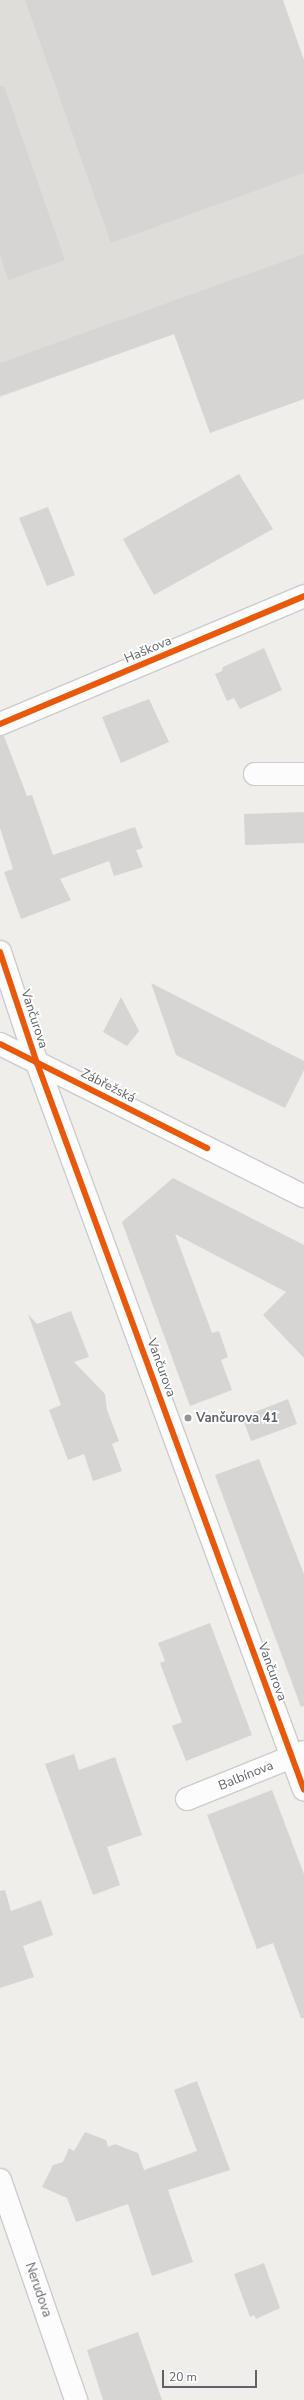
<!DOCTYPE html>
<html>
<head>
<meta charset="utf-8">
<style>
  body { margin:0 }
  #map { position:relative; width:304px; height:2400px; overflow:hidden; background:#efeeea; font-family:"Nunito Sans",sans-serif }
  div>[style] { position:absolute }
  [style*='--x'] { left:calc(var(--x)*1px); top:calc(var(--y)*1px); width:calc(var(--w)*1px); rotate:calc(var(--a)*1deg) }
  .industrial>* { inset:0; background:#dfddda }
  .building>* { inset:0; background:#d6d5d3 }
  .roads { filter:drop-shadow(1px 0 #cbcccc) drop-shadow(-1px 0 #cbcccc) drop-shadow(0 1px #cbcccc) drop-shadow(0 -1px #cbcccc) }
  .minor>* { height:22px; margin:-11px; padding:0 11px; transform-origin:11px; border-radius:11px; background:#fdfcfc }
  .cycleway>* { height:6px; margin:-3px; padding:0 3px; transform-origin:3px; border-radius:3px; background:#e8590c }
  .dots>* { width:11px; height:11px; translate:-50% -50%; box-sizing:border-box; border:2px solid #fff; border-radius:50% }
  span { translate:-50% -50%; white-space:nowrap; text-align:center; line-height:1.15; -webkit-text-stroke:3.5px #fff; paint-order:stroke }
  .street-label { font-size:13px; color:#5f6368 }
  .poi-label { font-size:13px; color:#5f6368; font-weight:700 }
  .left { translate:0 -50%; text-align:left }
  .scale { position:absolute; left:162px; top:2370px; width:95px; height:18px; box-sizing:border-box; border:2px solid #5f6368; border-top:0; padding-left:5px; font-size:12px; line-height:14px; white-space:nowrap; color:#5f6368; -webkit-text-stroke:3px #fff; paint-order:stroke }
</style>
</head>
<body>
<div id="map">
  <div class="industrial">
    <i style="clip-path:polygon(0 0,282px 0,304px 63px,304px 287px,0 397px)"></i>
  </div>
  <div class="building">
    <i style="clip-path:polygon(25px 0,283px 0,304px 60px,304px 173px,111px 243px)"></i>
    <i style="clip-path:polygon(0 86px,4px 86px,65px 260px,8px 280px,0 255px)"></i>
    <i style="clip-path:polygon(304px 254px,304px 399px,210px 433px,174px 334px,0 396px,0 363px)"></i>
    <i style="clip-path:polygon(239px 474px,273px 529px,154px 595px,123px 539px)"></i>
    <i style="clip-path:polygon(48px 507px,75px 575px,47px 586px,19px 518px)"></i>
    <i style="clip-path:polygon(264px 648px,282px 690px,240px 709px,234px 698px,227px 701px,215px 674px,222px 671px,223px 667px)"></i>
    <i style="clip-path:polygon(149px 699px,169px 742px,121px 763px,102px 717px)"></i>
    <i style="clip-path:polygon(0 736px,4px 736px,27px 796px,32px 795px,53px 855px,135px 827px,143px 848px,136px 850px,143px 867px,114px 876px,109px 861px,60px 879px,71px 900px,21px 919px,4px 872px,13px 869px,0 828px)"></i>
    <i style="clip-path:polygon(304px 812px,304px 843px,245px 845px,244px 814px)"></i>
    <i style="clip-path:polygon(151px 983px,304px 1061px,304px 1070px,285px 1108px,176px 1055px)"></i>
    <i style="clip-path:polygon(121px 997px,139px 1031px,127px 1046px,103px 1032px)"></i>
    <i style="clip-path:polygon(173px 1178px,304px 1245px,304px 1358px,263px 1315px,286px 1292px,175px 1234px,212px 1333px,219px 1331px,228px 1357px,221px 1360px,232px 1390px,190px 1406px,122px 1222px)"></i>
    <i style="clip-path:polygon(71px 1311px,89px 1357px,74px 1362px,105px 1394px,107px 1410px,119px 1441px,112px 1444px,122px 1471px,93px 1481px,84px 1454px,68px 1460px,49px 1410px,61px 1405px,28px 1314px,37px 1324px)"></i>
    <i style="clip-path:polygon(288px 1399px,297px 1424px,251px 1441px,242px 1417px)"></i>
    <i style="clip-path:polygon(259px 1459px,304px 1574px,304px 1706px,301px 1707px,215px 1475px)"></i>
    <i style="clip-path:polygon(210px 1623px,252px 1735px,186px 1761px,172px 1726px,182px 1722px,160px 1663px,165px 1661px,158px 1643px)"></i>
    <i style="clip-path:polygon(74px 1754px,79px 1770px,115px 1757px,142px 1835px,107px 1847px,120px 1885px,93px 1895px,45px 1764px)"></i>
    <i style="clip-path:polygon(272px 1790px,304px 1874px,304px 2018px,301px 2018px,273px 1943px,257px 1949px,207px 1815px)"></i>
    <i style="clip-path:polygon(5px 1890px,11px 1911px,41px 1900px,53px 1935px,23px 1946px,34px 1977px,0 1988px,0 1891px)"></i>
    <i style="clip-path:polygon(197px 2081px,230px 2170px,168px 2190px,193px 2262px,152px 2276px,128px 2204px,76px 2222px,67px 2198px,42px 2187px,53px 2165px,63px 2162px,69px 2148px,74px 2151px,85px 2132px,106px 2140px,108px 2147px,115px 2144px,138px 2153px,144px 2170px,197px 2151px,174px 2090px)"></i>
    <i style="clip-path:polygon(264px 2263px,280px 2308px,256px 2319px,254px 2315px,250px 2317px,234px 2274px)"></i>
    <i style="clip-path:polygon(138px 2332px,162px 2400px,103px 2400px,87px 2350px)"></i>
  </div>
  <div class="roads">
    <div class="minor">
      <i style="--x:0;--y:724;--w:330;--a:-22.8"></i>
      <i style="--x:255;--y:774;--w:49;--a:0"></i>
      <i style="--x:0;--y:952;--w:117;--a:71.6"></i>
      <i style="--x:37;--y:1063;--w:774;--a:69.83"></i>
      <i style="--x:0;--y:1044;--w:340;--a:26.6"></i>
      <i style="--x:187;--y:1799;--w:126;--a:-21.9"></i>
      <i style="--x:0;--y:2180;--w:233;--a:70.9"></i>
    </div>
  </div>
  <div class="cycleway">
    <i style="--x:0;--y:724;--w:330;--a:-22.8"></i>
    <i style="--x:0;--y:952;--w:117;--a:71.6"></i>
    <i style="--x:37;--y:1063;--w:774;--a:69.83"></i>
    <i style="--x:0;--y:1044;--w:232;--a:26.7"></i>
  </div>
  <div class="dots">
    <i style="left:188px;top:1418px;background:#919496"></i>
  </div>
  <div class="street-label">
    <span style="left:148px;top:650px;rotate:-23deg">Haškova</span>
    <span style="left:34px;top:1019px;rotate:72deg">Vančurova</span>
    <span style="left:108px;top:1086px;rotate:27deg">Zábřežská</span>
    <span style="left:161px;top:1368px;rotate:70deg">Vančurova</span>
    <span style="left:272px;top:1672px;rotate:70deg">Vančurova</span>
    <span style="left:246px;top:1776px;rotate:-22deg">Balbínova</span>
    <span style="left:38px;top:2290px;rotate:71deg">Nerudova</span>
  </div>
  <div class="poi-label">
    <span class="left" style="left:196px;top:1418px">Vančurova 41</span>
  </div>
  <div class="scale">20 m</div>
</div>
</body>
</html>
